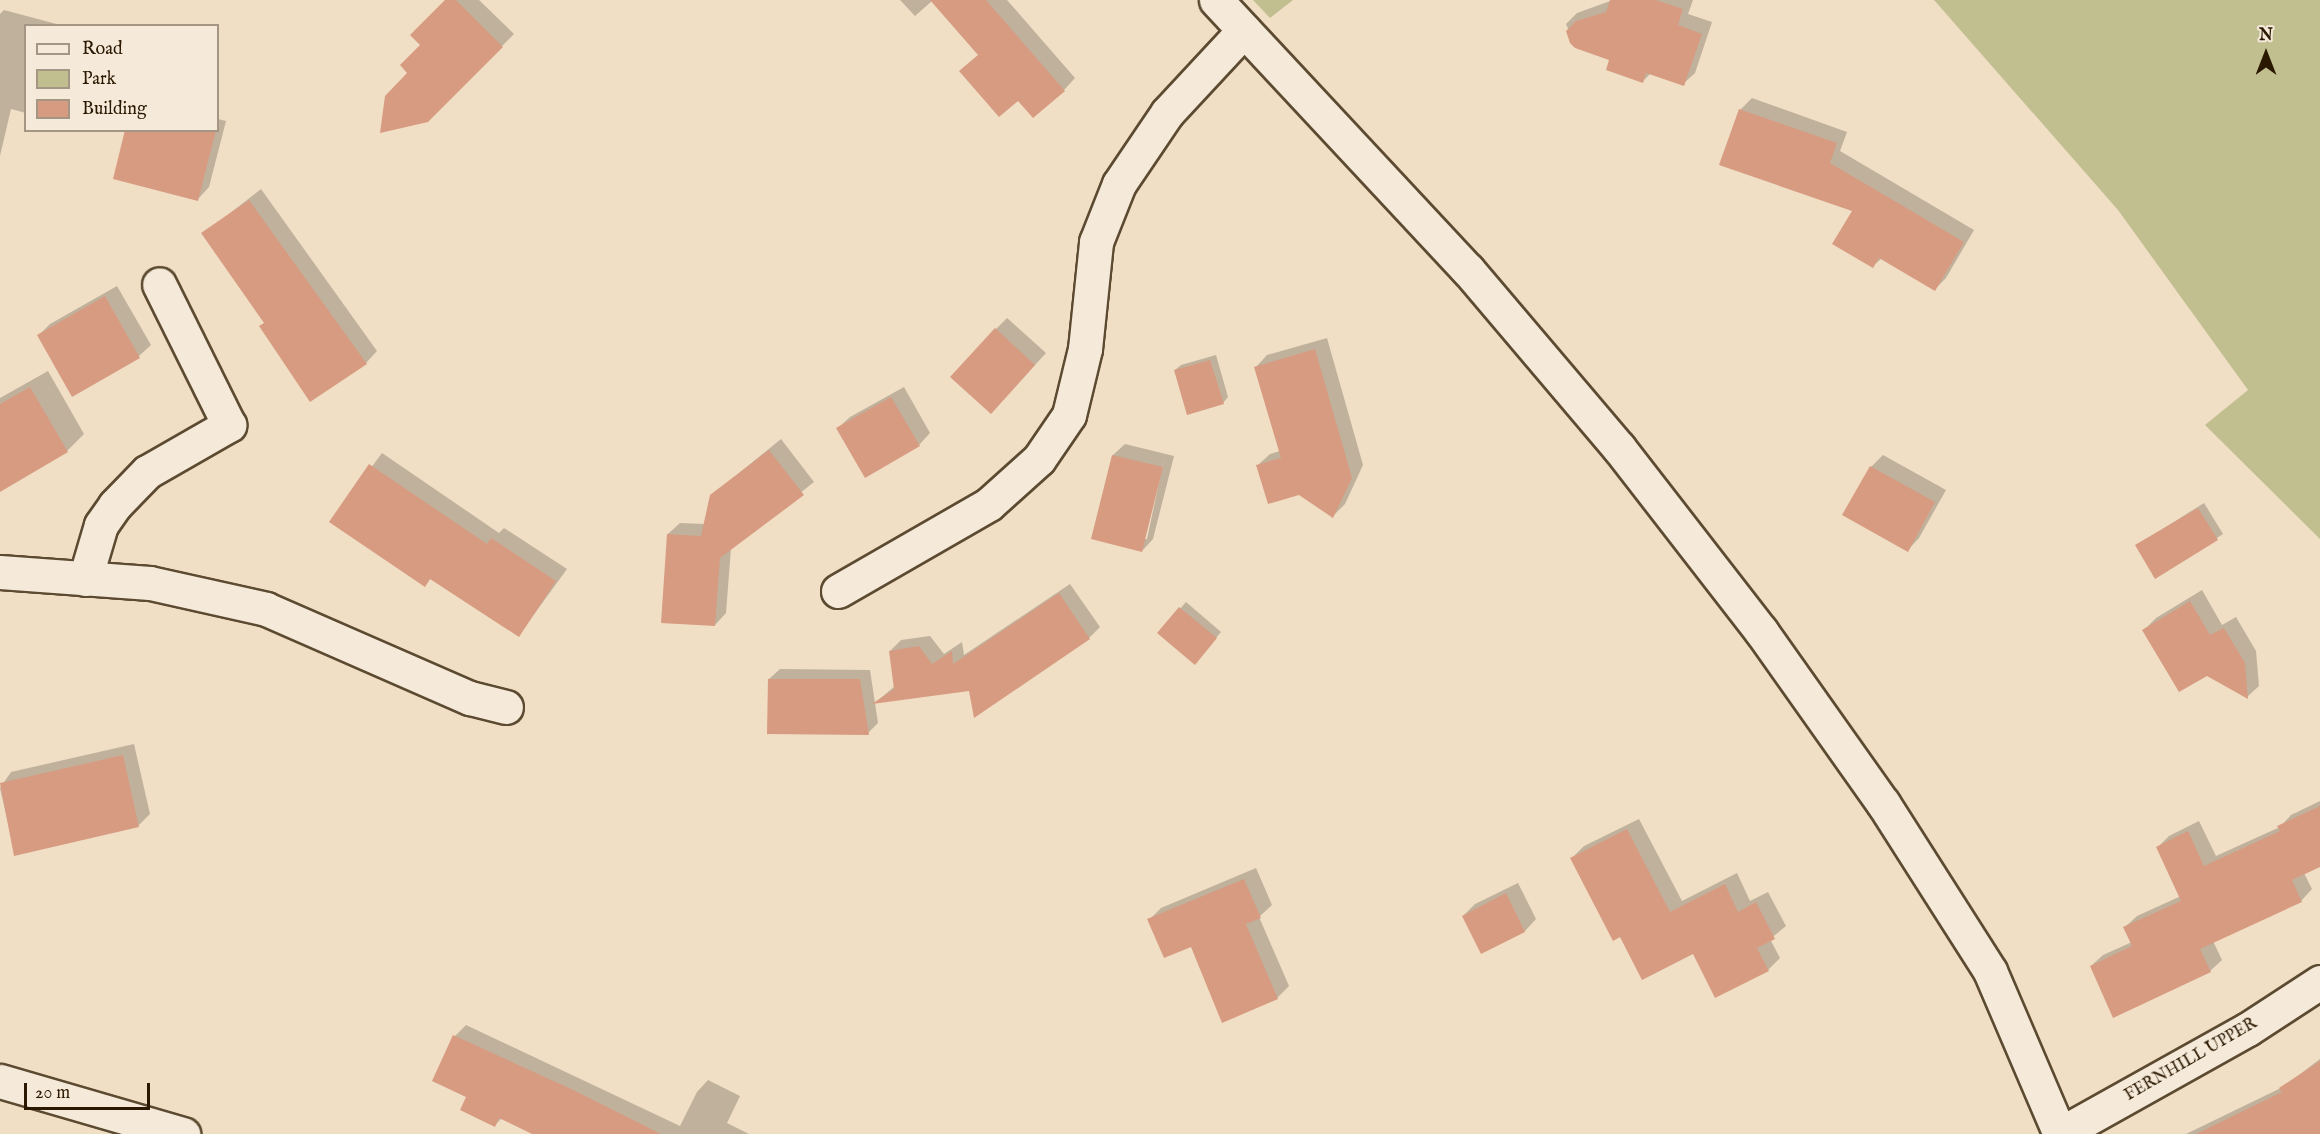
<!DOCTYPE html>
<html>
<head>
<meta charset="utf-8">
<style>
  body { margin:0 }
  #map { position:relative; width:2320px; height:1134px; overflow:hidden; background:#f0dec5; font-family:"IM FELL English",serif }
  div>[style] { position:absolute }
  [style*='--x'] { left:calc(var(--x)*1px); top:calc(var(--y)*1px); width:calc(var(--w)*1px); rotate:calc(var(--a)*1deg) }
  .green>* { inset:0; background:#c1bf90 }
  .shadow>* { inset:0; background:#0003 }
  .building>* { inset:0; background:#d79b81 }
  .roads { filter:drop-shadow(2px 0 #5c4a31) drop-shadow(-2px 0 #5c4a31) drop-shadow(0 2px #5c4a31) drop-shadow(0 -2px #5c4a31) }
  .minor>* { height:33px; margin:-16.5px; padding:0 16.5px; transform-origin:16.5px; border-radius:16.5px; background:#f5ead9 }
  span { translate:-50% -50%; white-space:nowrap; text-align:center; line-height:1.15; -webkit-text-stroke:4.5px #f5ead9; paint-order:stroke }
  .street-label { font-size:16px; color:#2b1800 }
  .legend { position:absolute; left:24px; top:24px; width:195px; height:108px; box-sizing:border-box; background:#f5ead9; border:2px solid #a49682; margin:0; padding:8px 10px; list-style:none; font-size:18px; color:#2b1800 }
  .legend li { display:flex; align-items:center; gap:12px; height:30px }
  .legend b { width:30px; border:2px solid #a49682 }
  .north { position:absolute; left:2236px; top:24px; width:60px; height:60px; -webkit-text-stroke:4px #f5ead9; paint-order:stroke; rotate:0deg; font-size:16px; font-weight:700; line-height:24px; text-align:center; color:#2b1800 }
  .north::after { content:''; display:block; margin:auto; width:21px; height:27px; background:#2b1800; clip-path:polygon(50% 0,100% 100%,50% 72%,0 100%) }
  .scale { position:absolute; left:24px; top:1083px; width:126px; height:27px; box-sizing:border-box; border:3px solid #2b1800; border-top:0; padding-left:8px; font-size:18px; line-height:21px; white-space:nowrap; color:#2b1800; -webkit-text-stroke:4px #f5ead9; paint-order:stroke }
</style>
</head>
<body>
<div id="map">
  <div class="green">
    <i style="clip-path:polygon(1253px 0,1293px 0,1270px 18px)"></i>
    <i style="clip-path:polygon(1934px 0,2320px 0,2320px 539px,2205px 425px,2248px 390px,2118px 210px)"></i>
  </div>
  <div class="shadow">
    <i style="clip-path:polygon(447px 0,479px 0,514px 34px,428px 121px,409px 73px)"></i>
    <i style="clip-path:polygon(900px 0,1007px 0,1075px 78px,1064px 90px,979px 54px,932px 1px,915px 16px)"></i>
    <i style="clip-path:polygon(1613px 0,1693px 0,1688px 14px,1712px 22px,1695px 73px,1683px 84px,1651px 73px,1642px 82px,1611px 59px,1576px 47px,1566px 24px,1577px 13px)"></i>
    <i style="clip-path:polygon(4px 10px,64px 26px,26px 26px,26px 113px,11px 109px,0 156px,0 14px)"></i>
    <i style="clip-path:polygon(1752px 98px,1847px 132px,1840px 151px,1974px 230px,1946px 278px,1935px 289px,1882px 258px,1873px 266px,1854px 210px,1740px 110px)"></i>
    <i style="clip-path:polygon(218px 119px,226px 121px,209px 187px,198px 199px,126px 130px,218px 130px)"></i>
    <i style="clip-path:polygon(261px 189px,377px 351px,366px 363px,265px 322px,203px 234px)"></i>
    <i style="clip-path:polygon(117px 286px,151px 345px,139px 356px,73px 395px,39px 335px,50px 324px)"></i>
    <i style="clip-path:polygon(1007px 318px,1046px 353px,1003px 400px,996px 329px)"></i>
    <i style="clip-path:polygon(1327px 338px,1363px 465px,1345px 504px,1333px 516px,1258px 465px,1270px 454px,1280px 451px,1256px 367px,1267px 355px)"></i>
    <i style="clip-path:polygon(1216px 355px,1228px 397px,1223px 403px,1175px 370px,1181px 365px)"></i>
    <i style="clip-path:polygon(48px 371px,84px 434px,67px 451px,0 490px,0 398px)"></i>
    <i style="clip-path:polygon(904px 387px,930px 433px,919px 445px,838px 428px,850px 417px)"></i>
    <i style="clip-path:polygon(781px 439px,814px 482px,731px 548px,726px 613px,715px 625px,668px 534px,680px 523px,705px 524px,711px 496px)"></i>
    <i style="clip-path:polygon(evenodd,1125px 444px,1174px 456px,1153px 539px,1142px 551px,1113px 455px,1125px 444px,1164px 459px,1147px 539px,1144px 539px,1164px 459px)"></i>
    <i style="clip-path:polygon(382px 453px,499px 533px,504px 528px,567px 569px,519px 635px,431px 578px,424px 585px,331px 522px)"></i>
    <i style="clip-path:polygon(1883px 455px,1946px 490px,1919px 538px,1908px 550px,1844px 514px,1871px 467px)"></i>
    <i style="clip-path:polygon(2204px 503px,2223px 534px,2156px 577px,2137px 545px)"></i>
    <i style="clip-path:polygon(1070px 584px,1100px 627px,1089px 638px,971px 689px,876px 702px,895px 686px,890px 651px,901px 640px,930px 636px,944px 654px,962px 642px,964px 655px)"></i>
    <i style="clip-path:polygon(2202px 590px,2222px 625px,2236px 617px,2256px 651px,2259px 686px,2247px 697px,2144px 630px,2156px 618px)"></i>
    <i style="clip-path:polygon(1186px 602px,1221px 632px,1200px 657px,1159px 633px)"></i>
    <i style="clip-path:polygon(780px 669px,870px 670px,878px 723px,868px 733px,769px 679px)"></i>
    <i style="clip-path:polygon(134px 744px,150px 814px,138px 826px,15px 854px,0 788px,11px 772px)"></i>
    <i style="clip-path:polygon(2320px 801px,2320px 865px,2304px 873px,2312px 889px,2301px 901px,2213px 941px,2222px 960px,2210px 971px,2091px 966px,2103px 955px,2132px 942px,2125px 927px,2137px 916px,2181px 896px,2158px 847px,2169px 836px,2199px 821px,2216px 856px,2280px 827px,2291px 815px)"></i>
    <i style="clip-path:polygon(1639px 819px,1682px 901px,1737px 873px,1750px 901px,1768px 892px,1786px 926px,1770px 939px,1780px 958px,1768px 970px,1621px 935px,1572px 858px,1584px 846px)"></i>
    <i style="clip-path:polygon(1256px 868px,1272px 905px,1259px 917px,1289px 986px,1277px 998px,1149px 920px,1161px 908px)"></i>
    <i style="clip-path:polygon(1518px 883px,1536px 919px,1525px 931px,1482px 952px,1463px 916px,1475px 904px)"></i>
    <i style="clip-path:polygon(466px 1025px,680px 1126px,697px 1092px,708px 1080px,740px 1096px,727px 1123px,749px 1134px,536px 1134px,502px 1118px,495px 1125px,468px 1096px,455px 1036px)"></i>
    <i style="clip-path:polygon(2320px 1059px,2320px 1127px,2310px 1134px,2186px 1134px,2283px 1087px)"></i>
  </div>
  <div class="building">
    <i style="clip-path:polygon(445px 0,456px 0,503px 47px,428px 122px,380px 133px,385px 96px,407px 73px,400px 65px,420px 45px,410px 35px)"></i>
    <i style="clip-path:polygon(930px 0,986px 0,1065px 91px,1033px 118px,1018px 101px,999px 117px,959px 71px,978px 55px)"></i>
    <i style="clip-path:polygon(1610px 0,1656px 0,1683px 9px,1678px 25px,1702px 34px,1684px 86px,1646px 73px,1643px 83px,1606px 70px,1609px 60px,1575px 48px,1570px 43px,1566px 31px,1576px 21px,1606px 12px)"></i>
    <i style="clip-path:polygon(1739px 109px,1837px 143px,1830px 163px,1964px 242px,1935px 291px,1879px 258px,1873px 268px,1832px 244px,1852px 211px,1719px 165px)"></i>
    <i style="clip-path:polygon(125px 130px,216px 130px,198px 201px,113px 179px)"></i>
    <i style="clip-path:polygon(249px 200px,367px 364px,310px 402px,259px 326px,264px 323px,201px 233px)"></i>
    <i style="clip-path:polygon(105px 296px,140px 358px,72px 397px,37px 335px)"></i>
    <i style="clip-path:polygon(995px 328px,1035px 365px,991px 414px,950px 377px)"></i>
    <i style="clip-path:polygon(1315px 349px,1352px 478px,1333px 518px,1299px 495px,1268px 504px,1256px 465px,1281px 458px,1254px 367px)"></i>
    <i style="clip-path:polygon(1210px 360px,1224px 404px,1187px 415px,1174px 370px)"></i>
    <i style="clip-path:polygon(30px 387px,68px 452px,0 492px,0 404px)"></i>
    <i style="clip-path:polygon(891px 397px,920px 446px,865px 478px,836px 428px)"></i>
    <i style="clip-path:polygon(769px 450px,804px 495px,720px 558px,715px 626px,661px 623px,667px 534px,701px 536px,710px 495px)"></i>
    <i style="clip-path:polygon(1112px 455px,1163px 467px,1142px 552px,1091px 539px)"></i>
    <i style="clip-path:polygon(369px 464px,487px 544px,491px 538px,556px 581px,519px 637px,430px 579px,425px 587px,329px 522px)"></i>
    <i style="clip-path:polygon(1870px 466px,1935px 502px,1908px 552px,1842px 515px)"></i>
    <i style="clip-path:polygon(2198px 508px,2218px 540px,2155px 579px,2135px 545px)"></i>
    <i style="clip-path:polygon(1059px 593px,1090px 639px,974px 718px,969px 691px,872px 704px,894px 689px,889px 651px,919px 646px,932px 664px,952px 651px,953px 664px)"></i>
    <i style="clip-path:polygon(2190px 601px,2210px 635px,2224px 628px,2245px 663px,2248px 699px,2207px 676px,2179px 692px,2142px 630px)"></i>
    <i style="clip-path:polygon(1179px 607px,1217px 638px,1195px 665px,1157px 633px)"></i>
    <i style="clip-path:polygon(768px 679px,860px 679px,869px 735px,767px 734px)"></i>
    <i style="clip-path:polygon(123px 755px,139px 827px,14px 856px,0 783px)"></i>
    <i style="clip-path:polygon(2320px 806px,2320px 867px,2292px 880px,2302px 902px,2200px 949px,2211px 972px,2113px 1018px,2090px 966px,2132px 946px,2123px 927px,2181px 901px,2156px 847px,2188px 831px,2204px 866px,2280px 831px,2277px 826px)"></i>
    <i style="clip-path:polygon(1627px 829px,1670px 912px,1725px 884px,1738px 912px,1756px 902px,1775px 939px,1757px 948px,1769px 971px,1715px 998px,1693px 954px,1642px 980px,1620px 937px,1613px 941px,1570px 858px)"></i>
    <i style="clip-path:polygon(1244px 879px,1261px 918px,1246px 924px,1278px 999px,1222px 1023px,1191px 947px,1164px 958px,1147px 919px)"></i>
    <i style="clip-path:polygon(1506px 893px,1525px 932px,1481px 954px,1462px 916px)"></i>
    <i style="clip-path:polygon(453px 1035px,569px 1088px,661px 1134px,532px 1134px,499px 1118px,495px 1127px,460px 1110px,466px 1097px,432px 1081px)"></i>
    <i style="clip-path:polygon(2320px 1061px,2320px 1134px,2196px 1134px,2282px 1092px,2279px 1088px)"></i>
  </div>
  <div class="roads">
    <div class="minor">
      <i style="--x:1216;--y:0;--w:369;--a:47"></i>
      <i style="--x:1468;--y:270;--w:233;--a:49.7"></i>
      <i style="--x:1619;--y:448;--w:232;--a:52.2"></i>
      <i style="--x:1761;--y:631;--w:211;--a:54.7"></i>
      <i style="--x:1883;--y:803;--w:199;--a:57.5"></i>
      <i style="--x:1990;--y:971;--w:177;--a:66.8"></i>
      <i style="--x:0;--y:572;--w:150;--a:4.2"></i>
      <i style="--x:150;--y:583;--w:119;--a:12.6"></i>
      <i style="--x:266;--y:609;--w:223;--a:23.6"></i>
      <i style="--x:470;--y:698;--w:37;--a:14"></i>
      <i style="--x:85;--y:579;--w:56;--a:-73.5"></i>
      <i style="--x:101;--y:525;--w:24;--a:-55"></i>
      <i style="--x:115;--y:505;--w:46;--a:-45.9"></i>
      <i style="--x:147;--y:472;--w:95;--a:-29.8"></i>
      <i style="--x:229;--y:425;--w:157;--a:-116.4"></i>
      <i style="--x:838;--y:591;--w:174;--a:-29.9"></i>
      <i style="--x:989;--y:504;--w:67;--a:-42"></i>
      <i style="--x:1039;--y:459;--w:53;--a:-55.7"></i>
      <i style="--x:1069;--y:415;--w:68;--a:-76.4"></i>
      <i style="--x:1085;--y:349;--w:108;--a:-84.1"></i>
      <i style="--x:1096;--y:242;--w:62;--a:-68.4"></i>
      <i style="--x:1119;--y:184;--w:86;--a:-55.9"></i>
      <i style="--x:1167;--y:113;--w:113;--a:-47.1"></i>
      <i style="--x:0;--y:1081;--w:191;--a:16.2"></i>
      <i style="--x:2060;--y:1134;--w:215;--a:-29.2"></i>
      <i style="--x:2248;--y:1029;--w:86;--a:-33.1"></i>
    </div>
  </div>
  <div class="street-label">
    <span style="left:2191px;top:1060px;rotate:-30deg">FERNHILL UPPER</span>
  </div>
  <ul class="legend">
  <li><b style="height:8px;background:#f5ead9"></b>Road</li>
  <li><b style="height:16px;background:#c1bf90"></b>Park</li>
  <li><b style="height:16px;background:#d79b81"></b>Building</li>
  </ul>
  <div class="north">N</div>
  <div class="scale">20 m</div>
</div>
</body>
</html>
